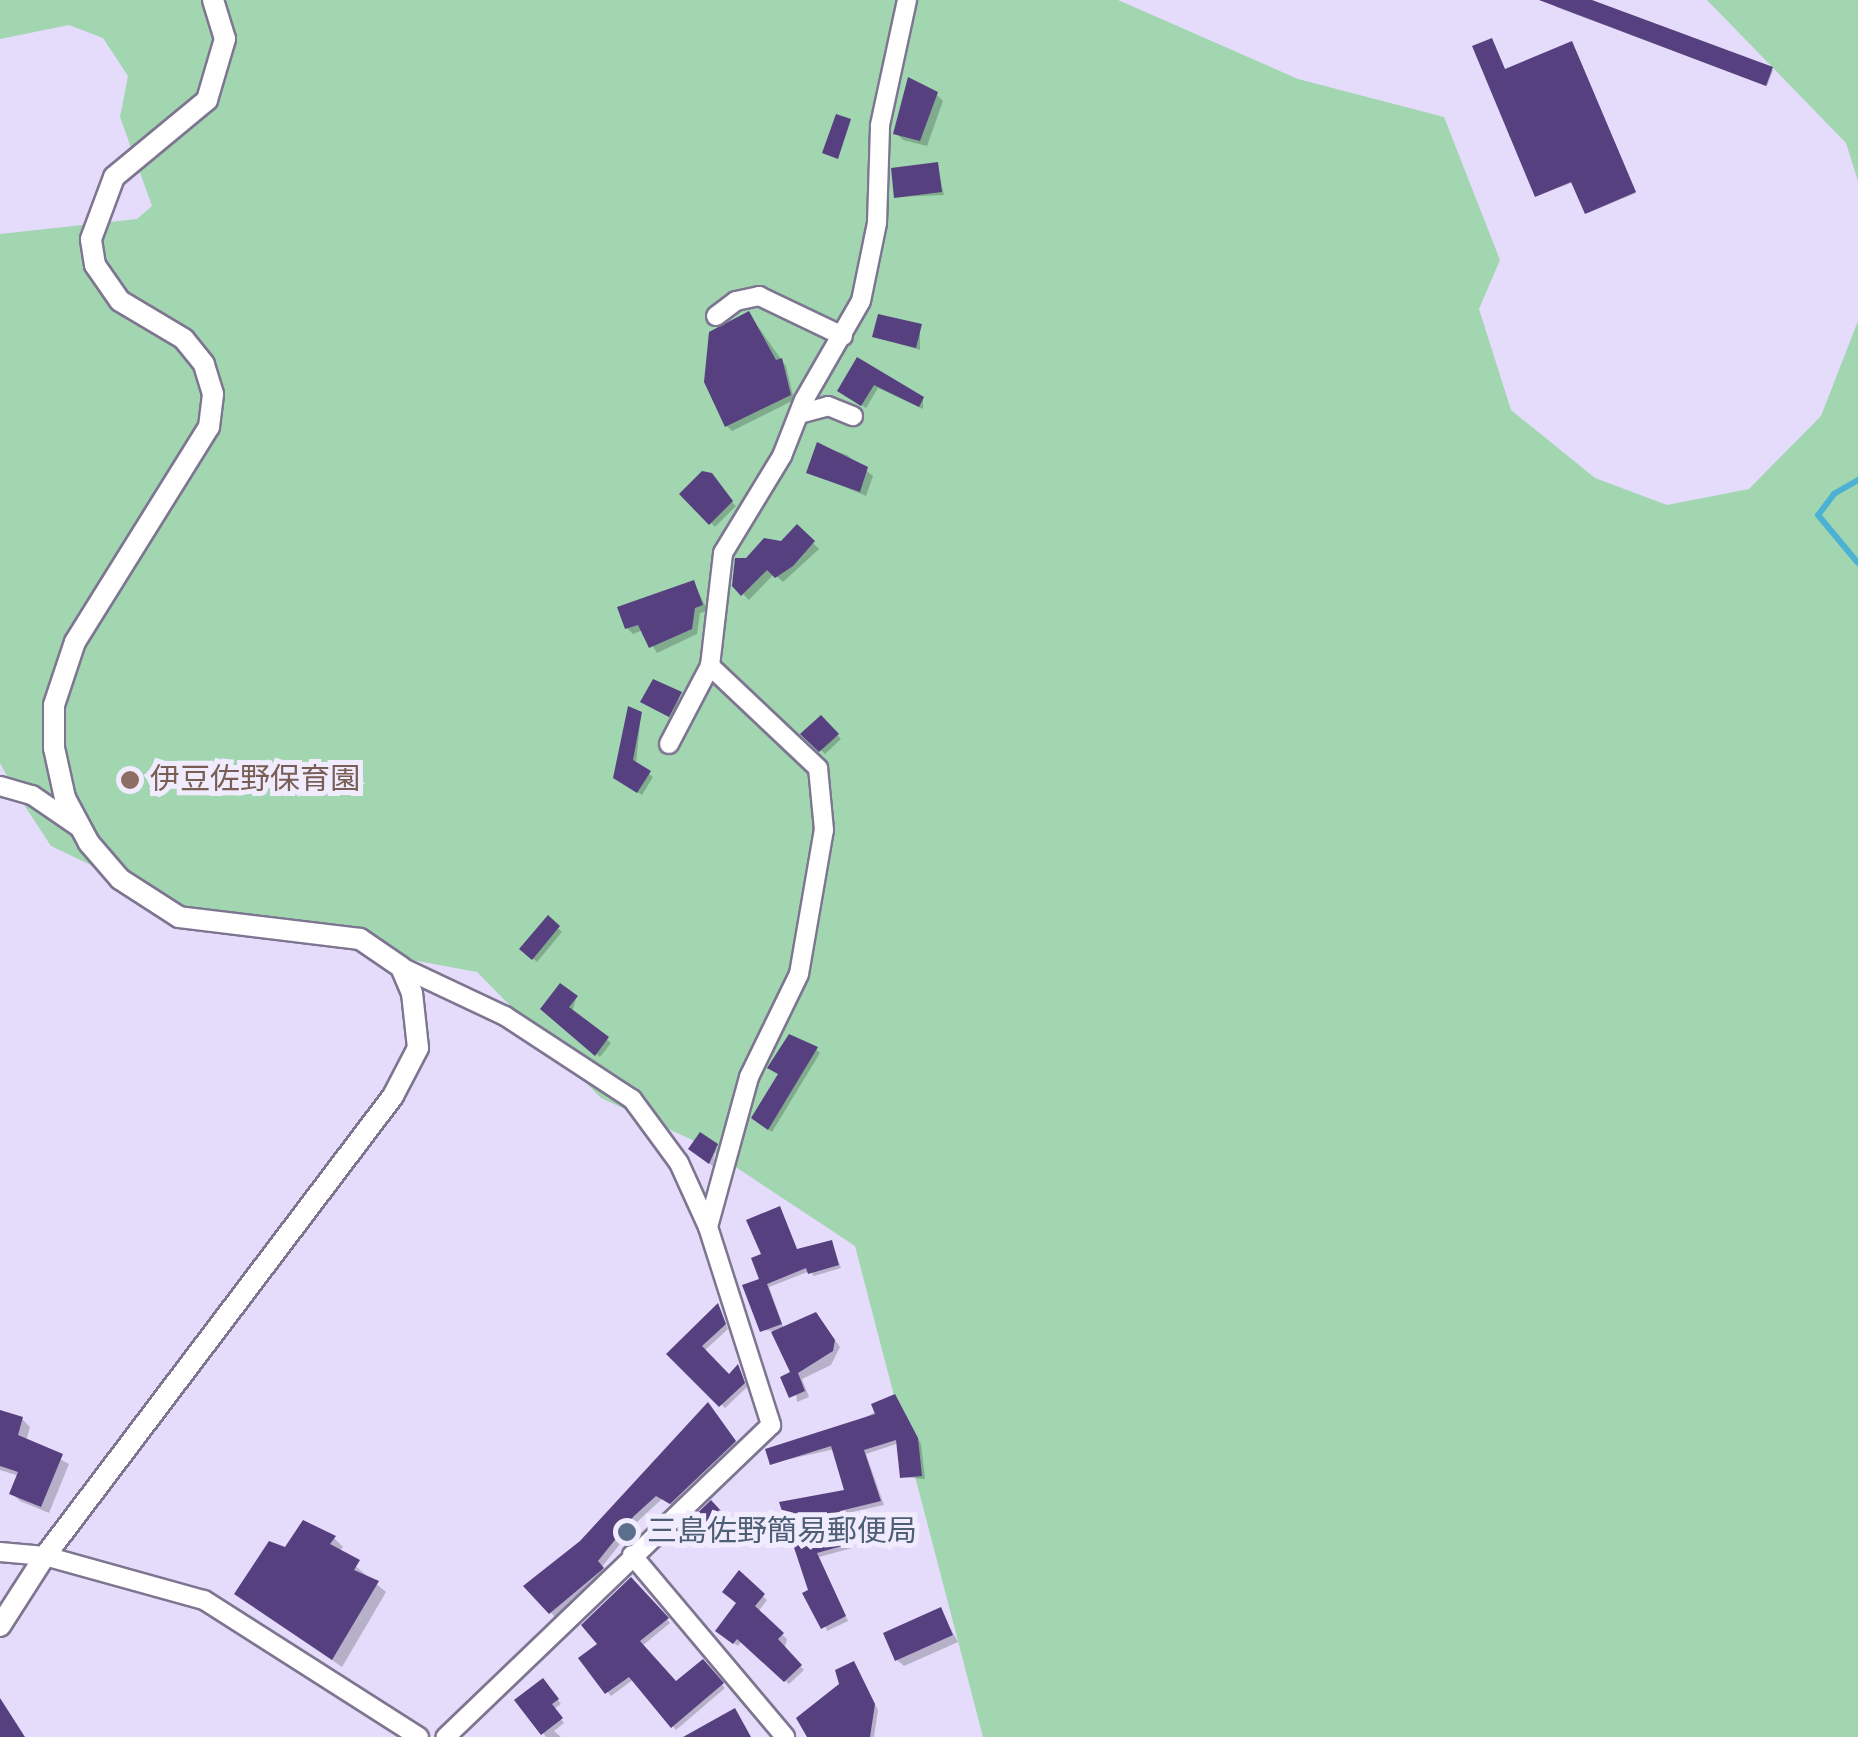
<!DOCTYPE html>
<html>
<head>
<meta charset="utf-8">
<style>
  body { margin:0 }
  #map { position:relative; width:1858px; height:1737px; overflow:hidden; background:#e4dcfa; font-family:Signika,"Noto Sans JP",sans-serif }
  div>[style] { position:absolute }
  [style*='--x'] { left:calc(var(--x)*1px); top:calc(var(--y)*1px); width:calc(var(--w)*1px); rotate:calc(var(--a)*1deg) }
  .green>* { inset:0; background:#a1d6b1 }
  .shadow>* { inset:0; background:#0003 }
  .stream>* { height:6px; margin:-3px; padding:0 3px; transform-origin:3px; border-radius:3px; background:#4db1d4 }
  .building>* { inset:0; background:#574080 }
  .roads { filter:drop-shadow(2px 0 #7e7691) drop-shadow(-2px 0 #7e7691) drop-shadow(0 2px #7e7691) drop-shadow(0 -2px #7e7691) }
  .minor>* { height:18px; margin:-9px; padding:0 9px; transform-origin:9px; border-radius:9px; background:#fff }
  .tertiary>* { height:20px; margin:-10px; padding:0 10px; transform-origin:10px; border-radius:10px; background:#fff }
  .dots>* { width:28px; height:28px; translate:-50% -50%; box-sizing:border-box; border:5px solid #f0ebfd; border-radius:50% }
  span { translate:-50% -50%; white-space:nowrap; text-align:center; line-height:1.15; -webkit-text-stroke:10px #f0ebfd; paint-order:stroke }
  .education-label { font-size:30px; color:#785e54 }
  .left { translate:0 -50%; text-align:left }
  .service-label { font-size:30px; color:#4e5e75 }
</style>
</head>
<body>
<div id="map">
  <div class="green">
    <i style="clip-path:polygon(0 0,1118px 0,1298px 79px,1444px 117px,1500px 260px,1479px 309px,1511px 410px,1595px 478px,1667px 505px,1749px 489px,1821px 416px,1858px 321px,1858px 1737px,983px 1737px,855px 1246px,701px 1144px,601px 1098px,477px 972px,212px 923px,51px 846px,17px 794px,0 763px,0 234px,137px 219px,152px 206px,120px 117px,128px 76px,103px 38px,69px 25px,0 39px)"></i>
    <i style="clip-path:polygon(1707px 0,1858px 0,1858px 181px,1846px 143px)"></i>
  </div>
  <div class="shadow">
    <i style="clip-path:polygon(1557px 0,1585px 0,1773px 70px,1767px 86px,1556px 7px)"></i>
    <i style="clip-path:polygon(1573px 46px,1636px 193px,1588px 213px,1574px 182px,1537px 196px,1505px 72px)"></i>
    <i style="clip-path:polygon(936px 94px,943px 101px,927px 146px,903px 140px,896px 133px)"></i>
    <i style="clip-path:polygon(937px 164px,944px 195px,896px 197px)"></i>
    <i style="clip-path:polygon(749px 314px,786px 366px,794px 400px,732px 431px,727px 426px)"></i>
    <i style="clip-path:polygon(920px 327px,920px 350px,875px 337px)"></i>
    <i style="clip-path:polygon(858px 360px,923px 399px,923px 409px,878px 388px,866px 408px,844px 394px)"></i>
    <i style="clip-path:polygon(818px 445px,847px 455px,873px 476px,866px 496px,809px 472px)"></i>
    <i style="clip-path:polygon(702px 474px,736px 506px,715px 527px,682px 494px)"></i>
    <i style="clip-path:polygon(797px 527px,819px 549px,783px 582px,774px 574px,749px 600px,734px 585px)"></i>
    <i style="clip-path:polygon(694px 583px,708px 611px,700px 613px,697px 634px,657px 653px,643px 630px,633px 634px,627px 628px)"></i>
    <i style="clip-path:polygon(680px 694px,673px 719px,647px 705px)"></i>
    <i style="clip-path:polygon(641px 714px,636px 764px,653px 777px,642px 795px,620px 781px)"></i>
    <i style="clip-path:polygon(821px 718px,841px 739px,825px 754px,804px 734px)"></i>
    <i style="clip-path:polygon(548px 919px,562px 932px,537px 962px,522px 949px)"></i>
    <i style="clip-path:polygon(576px 998px,572px 1012px,611px 1043px,600px 1057px,544px 1008px)"></i>
    <i style="clip-path:polygon(816px 1049px,820px 1053px,772px 1132px,758px 1122px)"></i>
    <i style="clip-path:polygon(716px 1146px,713px 1166px,695px 1153px)"></i>
    <i style="clip-path:polygon(779px 1209px,798px 1252px,831px 1242px,841px 1268px,814px 1276px,810px 1271px,769px 1287px,784px 1329px,821px 1321px,840px 1347px,831px 1365px,802px 1379px,809px 1397px,797px 1402px,794px 1374px,774px 1331px,762px 1330px,764px 1255px)"></i>
    <i style="clip-path:polygon(718px 1307px,728px 1329px,704px 1351px,730px 1378px,739px 1367px,747px 1387px,725px 1408px,670px 1354px)"></i>
    <i style="clip-path:polygon(898px 1401px,921px 1444px,925px 1479px,902px 1477px,899px 1443px,866px 1454px,884px 1505px,843px 1514px,852px 1548px,819px 1557px,848px 1621px,827px 1631px,783px 1504px,847px 1492px,835px 1449px,772px 1463px)"></i>
    <i style="clip-path:polygon(712px 1409px,739px 1447px,676px 1508px,662px 1499px,639px 1520px,601px 1568px,607px 1574px,555px 1617px,526px 1586px,581px 1542px)"></i>
    <i style="clip-path:polygon(0 1412px,22px 1419px,30px 1427px,26px 1441px,69px 1464px,49px 1513px,20px 1501px,12px 1493px,19px 1476px,0 1470px)"></i>
    <i style="clip-path:polygon(711px 1504px,735px 1529px,723px 1540px,717px 1534px,708px 1542px,691px 1523px)"></i>
    <i style="clip-path:polygon(334px 1538px,343px 1547px,339px 1552px,386px 1592px,342px 1667px,238px 1594px,286px 1550px)"></i>
    <i style="clip-path:polygon(739px 1573px,767px 1600px,758px 1612px,787px 1639px,784px 1650px,804px 1670px,789px 1684px,742px 1641px,738px 1646px,722px 1635px,739px 1603px)"></i>
    <i style="clip-path:polygon(631px 1580px,670px 1623px,642px 1646px,676px 1684px,703px 1662px,725px 1688px,676px 1730px,634px 1679px,611px 1696px,581px 1659px,601px 1644px)"></i>
    <i style="clip-path:polygon(940px 1610px,958px 1642px,904px 1666px,897px 1660px)"></i>
    <i style="clip-path:polygon(854px 1664px,878px 1710px,874px 1737px,812px 1737px)"></i>
    <i style="clip-path:polygon(546px 1685px,561px 1704px,554px 1709px,564px 1723px,554px 1731px,561px 1737px,546px 1737px,518px 1700px)"></i>
  </div>
  <div class="stream">
    <i style="--x:1858;--y:480;--w:28;--a:150"></i>
    <i style="--x:1834;--y:494;--w:26;--a:127"></i>
    <i style="--x:1818;--y:515;--w:62;--a:50.2"></i>
  </div>
  <div class="building">
    <i style="clip-path:polygon(1539px 0,1592px 0,1773px 67px,1766px 86px)"></i>
    <i style="clip-path:polygon(1492px 38px,1505px 69px,1572px 41px,1636px 192px,1585px 214px,1571px 182px,1535px 197px,1472px 46px)"></i>
    <i style="clip-path:polygon(908px 77px,938px 92px,920px 141px,893px 134px)"></i>
    <i style="clip-path:polygon(836px 114px,851px 119px,838px 159px,822px 153px)"></i>
    <i style="clip-path:polygon(938px 162px,942px 192px,894px 198px,891px 168px)"></i>
    <i style="clip-path:polygon(749px 311px,776px 360px,782px 358px,791px 395px,725px 427px,704px 382px,709px 332px)"></i>
    <i style="clip-path:polygon(878px 314px,922px 324px,916px 348px,872px 337px)"></i>
    <i style="clip-path:polygon(857px 357px,924px 397px,919px 407px,874px 385px,861px 406px,837px 391px)"></i>
    <i style="clip-path:polygon(817px 442px,868px 467px,860px 492px,806px 473px)"></i>
    <i style="clip-path:polygon(702px 471px,712px 473px,733px 501px,709px 525px,679px 494px)"></i>
    <i style="clip-path:polygon(797px 524px,815px 541px,793px 566px,775px 578px,767px 570px,741px 596px,732px 586px,735px 558px,746px 558px,764px 538px,781px 541px)"></i>
    <i style="clip-path:polygon(694px 580px,703px 605px,695px 608px,692px 629px,649px 648px,638px 625px,625px 629px,617px 607px)"></i>
    <i style="clip-path:polygon(653px 679px,682px 692px,669px 717px,640px 702px)"></i>
    <i style="clip-path:polygon(628px 706px,642px 712px,633px 760px,651px 771px,637px 793px,613px 778px)"></i>
    <i style="clip-path:polygon(821px 715px,839px 734px,819px 752px,800px 734px)"></i>
    <i style="clip-path:polygon(548px 915px,560px 926px,532px 960px,519px 949px)"></i>
    <i style="clip-path:polygon(560px 983px,578px 996px,569px 1007px,609px 1037px,595px 1056px,540px 1009px)"></i>
    <i style="clip-path:polygon(789px 1034px,818px 1047px,768px 1130px,751px 1118px,778px 1074px,767px 1068px)"></i>
    <i style="clip-path:polygon(700px 1132px,718px 1144px,709px 1164px,688px 1149px)"></i>
    <i style="clip-path:polygon(780px 1206px,797px 1249px,832px 1240px,839px 1265px,808px 1274px,806px 1268px,767px 1284px,782px 1324px,760px 1332px,742px 1285px,759px 1279px,751px 1258px,761px 1254px,746px 1220px)"></i>
    <i style="clip-path:polygon(718px 1303px,726px 1324px,702px 1346px,729px 1374px,738px 1364px,745px 1383px,719px 1407px,666px 1354px)"></i>
    <i style="clip-path:polygon(816px 1312px,835px 1340px,833px 1351px,798px 1373px,805px 1391px,789px 1398px,780px 1377px,790px 1372px,771px 1332px)"></i>
    <i style="clip-path:polygon(895px 1394px,918px 1438px,922px 1476px,900px 1478px,896px 1440px,864px 1450px,881px 1501px,840px 1511px,849px 1544px,817px 1553px,846px 1616px,821px 1629px,802px 1593px,808px 1590px,779px 1502px,844px 1490px,831px 1446px,770px 1465px,765px 1449px,875px 1414px,871px 1404px)"></i>
    <i style="clip-path:polygon(708px 1402px,736px 1441px,670px 1504px,656px 1496px,634px 1516px,598px 1561px,604px 1568px,549px 1614px,523px 1586px,580px 1541px)"></i>
    <i style="clip-path:polygon(0 1410px,23px 1417px,18px 1435px,63px 1454px,41px 1507px,9px 1494px,18px 1472px,0 1466px)"></i>
    <i style="clip-path:polygon(711px 1500px,733px 1524px,717px 1538px,711px 1532px,702px 1540px,687px 1523px)"></i>
    <i style="clip-path:polygon(303px 1520px,336px 1536px,330px 1544px,360px 1560px,354px 1570px,379px 1581px,332px 1660px,234px 1594px,269px 1541px,285px 1547px)"></i>
    <i style="clip-path:polygon(739px 1570px,765px 1594px,755px 1606px,784px 1633px,778px 1639px,802px 1665px,784px 1682px,737px 1639px,733px 1644px,715px 1631px,736px 1603px,722px 1592px)"></i>
    <i style="clip-path:polygon(631px 1577px,669px 1618px,640px 1641px,676px 1681px,703px 1659px,724px 1683px,671px 1728px,629px 1677px,605px 1694px,578px 1658px,597px 1644px,581px 1625px)"></i>
    <i style="clip-path:polygon(941px 1607px,953px 1635px,895px 1661px,883px 1633px)"></i>
    <i style="clip-path:polygon(854px 1661px,875px 1704px,870px 1737px,807px 1737px,796px 1718px,839px 1684px,835px 1670px)"></i>
    <i style="clip-path:polygon(543px 1678px,559px 1699px,552px 1704px,563px 1718px,541px 1735px,514px 1700px)"></i>
    <i style="clip-path:polygon(0 1698px,25px 1737px,0 1737px)"></i>
    <i style="clip-path:polygon(735px 1708px,751px 1737px,683px 1737px)"></i>
  </div>
  <div class="roads">
    <div class="minor">
      <i style="--x:716;--y:316;--w:25;--a:-37"></i>
      <i style="--x:736;--y:301;--w:24;--a:-12"></i>
      <i style="--x:759;--y:296;--w:93;--a:25.5"></i>
      <i style="--x:799;--y:414;--w:30;--a:-15"></i>
      <i style="--x:828;--y:406;--w:27;--a:22"></i>
      <i style="--x:669;--y:744;--w:88;--a:-62.3"></i>
      <i style="--x:0;--y:786;--w:33;--a:16"></i>
      <i style="--x:32;--y:795;--w:58;--a:34.5"></i>
      <i style="--x:401;--y:967;--w:115;--a:25.2"></i>
      <i style="--x:505;--y:1016;--w:152;--a:33.2"></i>
      <i style="--x:632;--y:1099;--w:79;--a:53.7"></i>
      <i style="--x:679;--y:1163;--w:70;--a:65.6"></i>
      <i style="--x:708;--y:1227;--w:208;--a:72.3"></i>
      <i style="--x:771;--y:1425;--w:451;--a:136.2"></i>
      <i style="--x:708;--y:1227;--w:156;--a:-74.7"></i>
      <i style="--x:749;--y:1077;--w:114;--a:-64.1"></i>
      <i style="--x:799;--y:974;--w:146;--a:-80.2"></i>
      <i style="--x:824;--y:830;--w:62;--a:-95.5"></i>
      <i style="--x:818;--y:768;--w:149;--a:-136.6"></i>
      <i style="--x:710;--y:666;--w:114;--a:-83.4"></i>
      <i style="--x:723;--y:553;--w:114;--a:-58.7"></i>
      <i style="--x:782;--y:456;--w:60;--a:-68.6"></i>
      <i style="--x:804;--y:400;--w:114;--a:-60.1"></i>
      <i style="--x:861;--y:301;--w:80;--a:-78.4"></i>
      <i style="--x:877;--y:223;--w:98;--a:-88.2"></i>
      <i style="--x:880;--y:125;--w:128;--a:-77.8"></i>
      <i style="--x:0;--y:1552;--w:45;--a:5.1"></i>
      <i style="--x:45;--y:1556;--w:165;--a:15.5"></i>
      <i style="--x:204;--y:1600;--w:255;--a:32.5"></i>
      <i style="--x:632;--y:1555;--w:238;--a:49.9"></i>
    </div>
    <div class="tertiary">
      <i style="--x:0;--y:1626;--w:83;--a:-57.3"></i>
      <i style="--x:45;--y:1556;--w:577;--a:-52.89"></i>
      <i style="--x:393;--y:1096;--w:54;--a:-62.5"></i>
      <i style="--x:418;--y:1048;--w:55;--a:-96.2"></i>
      <i style="--x:412;--y:993;--w:28;--a:-113"></i>
      <i style="--x:401;--y:967;--w:50;--a:-145.7"></i>
      <i style="--x:360;--y:939;--w:182;--a:-173.1"></i>
      <i style="--x:179;--y:917;--w:70;--a:-147.2"></i>
      <i style="--x:120;--y:879;--w:48;--a:-130.7"></i>
      <i style="--x:89;--y:843;--w:51;--a:-118.1"></i>
      <i style="--x:65;--y:798;--w:51;--a:-102.4"></i>
      <i style="--x:54;--y:748;--w:43;--a:-90"></i>
      <i style="--x:54;--y:705;--w:66;--a:-71.6"></i>
      <i style="--x:75;--y:642;--w:253;--a:-58.1"></i>
      <i style="--x:209;--y:427;--w:33;--a:-83"></i>
      <i style="--x:213;--y:394;--w:31;--a:-107"></i>
      <i style="--x:204;--y:364;--w:32;--a:-129"></i>
      <i style="--x:184;--y:339;--w:74;--a:-149.3"></i>
      <i style="--x:120;--y:301;--w:44;--a:-124.8"></i>
      <i style="--x:95;--y:265;--w:26;--a:-99"></i>
      <i style="--x:91;--y:239;--w:66;--a:-69.6"></i>
      <i style="--x:114;--y:177;--w:121;--a:-39.6"></i>
      <i style="--x:207;--y:100;--w:64;--a:-73.6"></i>
      <i style="--x:225;--y:39;--w:41;--a:-107.1"></i>
    </div>
  </div>
  <div class="dots">
    <i style="left:130px;top:780px;background:#8d6e63"></i>
    <i style="left:627px;top:1532px;background:#5c6f8a"></i>
  </div>
  <div class="education-label">
    <span class="left" style="left:150px;top:780px">伊豆佐野保育園</span>
  </div>
  <div class="service-label">
    <span class="left" style="left:647px;top:1532px">三島佐野簡易郵便局</span>
  </div>
</div>
</body>
</html>
